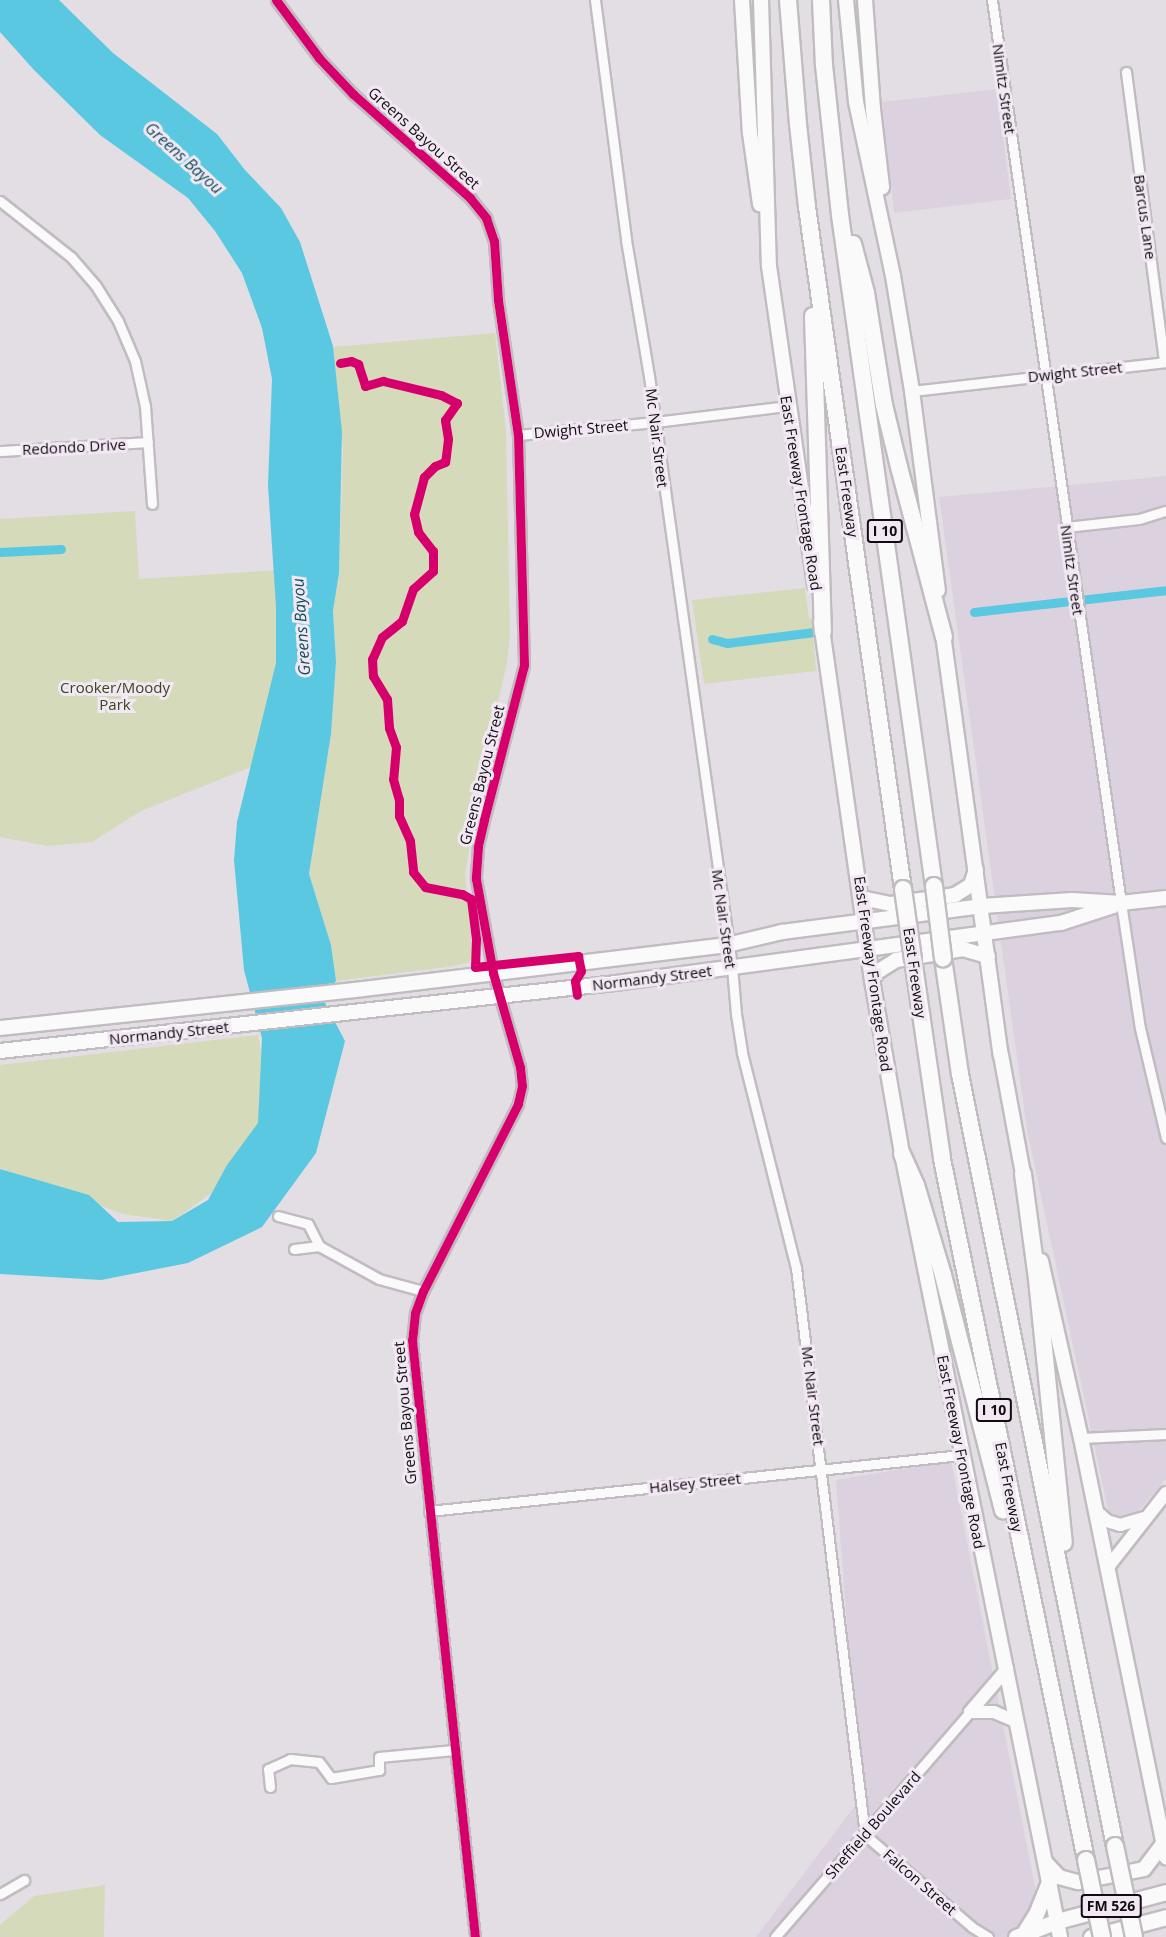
<!DOCTYPE html>
<html>
<head>
<meta charset="utf-8">
<style>
  body { margin:0 }
  #map { position:relative; width:1166px; height:1937px; overflow:hidden; background:#e3dee4; font-family:"Open Sans",sans-serif }
  div>[style] { position:absolute }
  [style*='--x'] { left:calc(var(--x)*1px); top:calc(var(--y)*1px); width:calc(var(--w)*1px); rotate:calc(var(--a)*1deg) }
  .built>* { inset:0; background:#dcd2df }
  .green>* { inset:0; background:#d5daba }
  .water>* { inset:0; background:#5ac8e0 }
  .canal>* { height:9px; margin:-4.5px; padding:0 4.5px; transform-origin:4.5px; border-radius:4.5px; background:#5ac8e0 }
  .roads { filter:drop-shadow(2px 0 #c0bcc0) drop-shadow(-2px 0 #c0bcc0) drop-shadow(0 2px #c0bcc0) drop-shadow(0 -2px #c0bcc0) }
  .minor>* { height:9px; margin:-4.5px; padding:0 4.5px; transform-origin:4.5px; border-radius:4.5px; background:#fbfafb }
  .tertiary>* { height:12px; margin:-6px; padding:0 6px; transform-origin:6px; border-radius:6px; background:#fbfafb }
  .secondary>* { height:14px; margin:-7px; padding:0 7px; transform-origin:7px; border-radius:7px; background:#fbfafb }
  .primary>* { height:15px; margin:-7.5px; padding:0 7.5px; transform-origin:7.5px; border-radius:7.5px; background:#fbfafb }
  .motorway>* { height:16px; margin:-8px; padding:0 8px; transform-origin:8px; border-radius:8px; background:#fbfafb }
  .bridges { filter:drop-shadow(2px 0 #c0bcc0) drop-shadow(-2px 0 #c0bcc0) drop-shadow(0 2px #c0bcc0) drop-shadow(0 -2px #c0bcc0) }
  .motorway-bridge>* { height:16px; margin:-8px; padding:0 8px; transform-origin:8px; border-radius:8px; background:#fbfafb }
  .cycleway>* { height:9px; margin:-4.5px; padding:0 4.5px; transform-origin:4.5px; border-radius:4.5px; background:#d6006c }
  span { translate:-50% -50%; white-space:nowrap; text-align:center; line-height:1.15; -webkit-text-stroke:6px #f2e8f4; paint-order:stroke }
  .shield-label span { padding:2px 4px; background:#f2e8f4; border:2px solid; border-radius:4px; -webkit-text-stroke-width:0 }
  .shield-label { font-size:14px; color:#100c10; font-weight:700 }
  .street-label { font-size:15px; color:#100c10 }
  .park-label { font-size:15px; color:#3c441b }
  .water-label { font-size:16px; color:#0f4c5a; font-style:italic }
</style>
</head>
<body>
<div id="map">
  <div class="built">
    <i style="clip-path:polygon(997px 89px,1011px 199px,894px 213px,882px 102px)"></i>
    <i style="clip-path:polygon(1166px 476px,1166px 1479px,1134px 1516px,1118px 1517px,1108px 1510px,1027px 1130px,939px 497px)"></i>
    <i style="clip-path:polygon(951px 1461px,1045px 1937px,756px 1937px,860px 1799px,836px 1480px)"></i>
  </div>
  <div class="green">
    <i style="clip-path:polygon(495px 333px,506px 431px,510px 634px,507px 663px,491px 731px,465px 874px,473px 958px,468px 963px,454px 966px,336px 981px,331px 945px,309px 874px,331px 734px,336px 662px,333px 611px,339px 573px,343px 448px,333px 347px)"></i>
    <i style="clip-path:polygon(135px 511px,139px 579px,279px 570px,281px 647px,261px 763px,141px 811px,92px 842px,47px 846px,0 837px,0 519px)"></i>
    <i style="clip-path:polygon(805px 588px,809px 619px,812px 619px,816px 671px,704px 684px,692px 600px)"></i>
    <i style="clip-path:polygon(258px 1035px,268px 1091px,251px 1165px,172px 1221px,123px 1214px,0 1168px,0 1065px)"></i>
    <i style="clip-path:polygon(105px 1885px,104px 1937px,0 1937px,0 1925px,34px 1896px)"></i>
  </div>
  <div class="water">
    <i style="clip-path:polygon(0 0,59px 0,113px 53px,217px 134px,245px 170px,281px 208px,300px 242px,333px 346px,342px 432px,339px 573px,333px 611px,336px 662px,331px 734px,309px 874px,331px 945px,336px 981px,323px 999px,345px 1041px,316px 1153px,262px 1227px,188px 1263px,101px 1280px,0 1274px,0 1169px,89px 1195px,118px 1222px,172px 1221px,208px 1200px,227px 1165px,258px 1123px,262px 1038px,244px 970px,234px 860px,237px 822px,276px 663px,276px 607px,268px 485px,272px 379px,262px 328px,242px 273px,215px 231px,188px 198px,100px 135px,34px 70px,0 32px)"></i>
  </div>
  <div class="canal">
    <i style="--x:0;--y:552;--w:61;--a:-2.8"></i>
    <i style="--x:974;--y:612;--w:193;--a:-6.5"></i>
    <i style="--x:712;--y:639;--w:16;--a:15"></i>
    <i style="--x:727;--y:643;--w:88;--a:-7.2"></i>
  </div>
  <div class="roads">
    <div class="minor">
      <i style="--x:276;--y:0;--w:72;--a:53.4"></i>
      <i style="--x:319;--y:58;--w:50;--a:46.6"></i>
      <i style="--x:353;--y:94;--w:157;--a:41.6"></i>
      <i style="--x:470;--y:198;--w:26;--a:51"></i>
      <i style="--x:486;--y:218;--w:24;--a:71"></i>
      <i style="--x:494;--y:241;--w:59;--a:86.1"></i>
      <i style="--x:498;--y:300;--w:136;--a:81.6"></i>
      <i style="--x:518;--y:435;--w:230;--a:88.5"></i>
      <i style="--x:524;--y:665;--w:160;--a:104.5"></i>
      <i style="--x:484;--y:820;--w:28;--a:103"></i>
      <i style="--x:478;--y:847;--w:32;--a:94"></i>
      <i style="--x:476;--y:879;--w:96;--a:79.7"></i>
      <i style="--x:493;--y:973;--w:98;--a:74"></i>
      <i style="--x:520;--y:1067;--w:19;--a:84"></i>
      <i style="--x:522;--y:1086;--w:18;--a:103"></i>
      <i style="--x:518;--y:1104;--w:210;--a:116.9"></i>
      <i style="--x:423;--y:1291;--w:23;--a:110"></i>
      <i style="--x:415;--y:1313;--w:27;--a:96"></i>
      <i style="--x:412;--y:1340;--w:600;--a:83.98"></i>
      <i style="--x:595;--y:0;--w:242;--a:82.6"></i>
      <i style="--x:626;--y:240;--w:138;--a:80.4"></i>
      <i style="--x:649;--y:376;--w:597;--a:82.01"></i>
      <i style="--x:732;--y:967;--w:47;--a:85.1"></i>
      <i style="--x:736;--y:1014;--w:39;--a:81"></i>
      <i style="--x:742;--y:1053;--w:222;--a:75.9"></i>
      <i style="--x:796;--y:1268;--w:571;--a:83.06"></i>
      <i style="--x:865;--y:1835;--w:141;--a:40.7"></i>
      <i style="--x:972;--y:1927;--w:19;--a:32"></i>
      <i style="--x:992;--y:0;--w:912;--a:81.87"></i>
      <i style="--x:1121;--y:903;--w:126;--a:81.4"></i>
      <i style="--x:1140;--y:1028;--w:113;--a:76.7"></i>
      <i style="--x:1126;--y:72;--w:292;--a:82.5"></i>
      <i style="--x:0;--y:201;--w:90;--a:38.3"></i>
      <i style="--x:71;--y:257;--w:38;--a:49"></i>
      <i style="--x:96;--y:286;--w:41;--a:57.8"></i>
      <i style="--x:118;--y:321;--w:43;--a:67"></i>
      <i style="--x:135;--y:361;--w:46;--a:77.5"></i>
      <i style="--x:145;--y:406;--w:98;--a:85.9"></i>
      <i style="--x:912;--y:391;--w:256;--a:-6.5"></i>
      <i style="--x:518;--y:435;--w:138;--a:-5.4"></i>
      <i style="--x:655;--y:422;--w:134;--a:-6.9"></i>
      <i style="--x:0;--y:451;--w:148;--a:-3.5"></i>
      <i style="--x:1066;--y:527;--w:73;--a:-6.3"></i>
      <i style="--x:1139;--y:519;--w:28;--a:-17"></i>
      <i style="--x:278;--y:1216;--w:31;--a:15"></i>
      <i style="--x:308;--y:1224;--w:25;--a:63"></i>
      <i style="--x:319;--y:1246;--w:68;--a:28.8"></i>
      <i style="--x:379;--y:1279;--w:46;--a:15.3"></i>
      <i style="--x:294;--y:1249;--w:25;--a:-7"></i>
      <i style="--x:1081;--y:1438;--w:85;--a:-2.7"></i>
      <i style="--x:429;--y:1511;--w:535;--a:-6.01"></i>
      <i style="--x:270;--y:1787;--w:18;--a:-96"></i>
      <i style="--x:268;--y:1769;--w:24;--a:-24"></i>
      <i style="--x:290;--y:1759;--w:29;--a:6"></i>
      <i style="--x:319;--y:1762;--w:20;--a:53"></i>
      <i style="--x:331;--y:1778;--w:49;--a:-9.5"></i>
      <i style="--x:379;--y:1770;--w:13;--a:-90"></i>
      <i style="--x:379;--y:1757;--w:75;--a:-5.3"></i>
      <i style="--x:0;--y:1894;--w:28;--a:-30"></i>
      <i style="--x:775;--y:1937;--w:298;--a:-49.1"></i>
    </div>
    <div class="tertiary">
      <i style="--x:1096;--y:1511;--w:15;--a:42"></i>
      <i style="--x:1107;--y:1521;--w:14;--a:17"></i>
      <i style="--x:1120;--y:1525;--w:25;--a:-16"></i>
      <i style="--x:1108;--y:1567;--w:94;--a:-51.9"></i>
      <i style="--x:970;--y:1712;--w:57;--a:-49.3"></i>
      <i style="--x:970;--y:1712;--w:24;--a:0"></i>
      <i style="--x:994;--y:1712;--w:25;--a:23"></i>
    </div>
    <div class="secondary">
      <i style="--x:742;--y:0;--w:133;--a:86.6"></i>
      <i style="--x:750;--y:133;--w:72;--a:82"></i>
      <i style="--x:761;--y:0;--w:266;--a:88.3"></i>
      <i style="--x:769;--y:266;--w:322;--a:81.8"></i>
      <i style="--x:846;--y:0;--w:102;--a:84.4"></i>
      <i style="--x:856;--y:102;--w:178;--a:78"></i>
      <i style="--x:893;--y:276;--w:117;--a:80.6"></i>
      <i style="--x:912;--y:391;--w:201;--a:82.6"></i>
      <i style="--x:865;--y:0;--w:109;--a:85.8"></i>
      <i style="--x:873;--y:109;--w:79;--a:83.4"></i>
      <i style="--x:821;--y:622;--w:362;--a:81.9"></i>
      <i style="--x:872;--y:980;--w:177;--a:80.2"></i>
      <i style="--x:902;--y:1154;--w:799;--a:78.59"></i>
      <i style="--x:942;--y:627;--w:432;--a:82.2"></i>
      <i style="--x:1001;--y:1055;--w:131;--a:79.5"></i>
      <i style="--x:862;--y:898;--w:30;--a:12"></i>
      <i style="--x:891;--y:904;--w:65;--a:-8"></i>
      <i style="--x:955;--y:895;--w:19;--a:-32"></i>
      <i style="--x:971;--y:885;--w:16;--a:-72"></i>
      <i style="--x:872;--y:980;--w:9;--a:-58"></i>
      <i style="--x:877;--y:972;--w:22;--a:-32"></i>
      <i style="--x:896;--y:960;--w:68;--a:-9.3"></i>
      <i style="--x:963;--y:949;--w:26;--a:16"></i>
      <i style="--x:0;--y:1028;--w:357;--a:-6.1"></i>
      <i style="--x:355;--y:990;--w:375;--a:-6.9"></i>
      <i style="--x:727;--y:945;--w:57;--a:-13.3"></i>
      <i style="--x:782;--y:932;--w:202;--a:-7.4"></i>
      <i style="--x:982;--y:906;--w:90;--a:-3.8"></i>
      <i style="--x:1072;--y:900;--w:49;--a:3.5"></i>
      <i style="--x:1121;--y:903;--w:45;--a:-6.3"></i>
      <i style="--x:0;--y:1051;--w:620;--a:-6.3"></i>
      <i style="--x:616;--y:983;--w:449;--a:-7.7"></i>
      <i style="--x:1061;--y:923;--w:55;--a:-18.1"></i>
      <i style="--x:1041;--y:1261;--w:181;--a:77.3"></i>
      <i style="--x:1081;--y:1438;--w:428;--a:78.5"></i>
      <i style="--x:1046;--y:1863;--w:19;--a:47"></i>
      <i style="--x:1059;--y:1877;--w:20;--a:15"></i>
      <i style="--x:1078;--y:1882;--w:67;--a:-11.1"></i>
      <i style="--x:1144;--y:1869;--w:31;--a:-53"></i>
    </div>
    <div class="primary">
      <i style="--x:1024;--y:1933;--w:22;--a:-58"></i>
      <i style="--x:1036;--y:1914;--w:35;--a:-68"></i>
      <i style="--x:1016;--y:1937;--w:44;--a:-21.3"></i>
      <i style="--x:1057;--y:1921;--w:113;--a:-14.9"></i>
      <i style="--x:1091;--y:1937;--w:78;--a:-14.9"></i>
    </div>
    <div class="motorway">
      <i style="--x:788;--y:0;--w:124;--a:85.4"></i>
      <i style="--x:798;--y:124;--w:83;--a:83.8"></i>
      <i style="--x:807;--y:207;--w:689;--a:81.99"></i>
      <i style="--x:821;--y:0;--w:65;--a:87.4"></i>
      <i style="--x:824;--y:65;--w:151;--a:83.9"></i>
      <i style="--x:840;--y:215;--w:678;--a:82.03"></i>
      <i style="--x:853;--y:244;--w:51;--a:75.1"></i>
      <i style="--x:866;--y:293;--w:113;--a:80.9"></i>
      <i style="--x:884;--y:405;--w:64;--a:76.4"></i>
      <i style="--x:899;--y:467;--w:176;--a:75.2"></i>
      <i style="--x:813;--y:316;--w:316;--a:88.2"></i>
      <i style="--x:943;--y:958;--w:117;--a:81.7"></i>
      <i style="--x:960;--y:1074;--w:787;--a:78.65"></i>
      <i style="--x:913;--y:959;--w:202;--a:81.7"></i>
      <i style="--x:942;--y:1159;--w:716;--a:78.39"></i>
      <i style="--x:902;--y:1154;--w:34;--a:66"></i>
      <i style="--x:916;--y:1185;--w:94;--a:73.3"></i>
      <i style="--x:943;--y:1275;--w:243;--a:75.7"></i>
      <i style="--x:1023;--y:1174;--w:106;--a:82.4"></i>
      <i style="--x:1037;--y:1279;--w:265;--a:84.2"></i>
    </div>
  </div>
  <div class="bridges">
    <div class="motorway-bridge">
      <i style="--x:934;--y:886;--w:73;--a:82.9"></i>
      <i style="--x:903;--y:889;--w:71;--a:81.9"></i>
      <i style="--x:1115;--y:1846;--w:93;--a:78.2"></i>
      <i style="--x:1086;--y:1860;--w:79;--a:78.3"></i>
    </div>
  </div>
  <div class="cycleway">
    <i style="--x:276;--y:0;--w:72;--a:53.4"></i>
    <i style="--x:319;--y:58;--w:50;--a:46.6"></i>
    <i style="--x:353;--y:94;--w:157;--a:41.6"></i>
    <i style="--x:470;--y:198;--w:26;--a:51"></i>
    <i style="--x:486;--y:218;--w:24;--a:71"></i>
    <i style="--x:494;--y:241;--w:59;--a:86.1"></i>
    <i style="--x:498;--y:300;--w:136;--a:81.6"></i>
    <i style="--x:518;--y:435;--w:230;--a:88.5"></i>
    <i style="--x:524;--y:665;--w:160;--a:104.5"></i>
    <i style="--x:484;--y:820;--w:28;--a:103"></i>
    <i style="--x:478;--y:847;--w:32;--a:94"></i>
    <i style="--x:476;--y:879;--w:96;--a:79.7"></i>
    <i style="--x:493;--y:973;--w:98;--a:74"></i>
    <i style="--x:520;--y:1067;--w:19;--a:84"></i>
    <i style="--x:522;--y:1086;--w:18;--a:103"></i>
    <i style="--x:518;--y:1104;--w:210;--a:116.9"></i>
    <i style="--x:423;--y:1291;--w:23;--a:110"></i>
    <i style="--x:415;--y:1313;--w:27;--a:96"></i>
    <i style="--x:412;--y:1340;--w:600;--a:83.98"></i>
    <i style="--x:340;--y:363;--w:11;--a:-10"></i>
    <i style="--x:351;--y:361;--w:8;--a:23"></i>
    <i style="--x:358;--y:364;--w:23;--a:72"></i>
    <i style="--x:365;--y:386;--w:19;--a:-16"></i>
    <i style="--x:383;--y:381;--w:60;--a:13.6"></i>
    <i style="--x:441;--y:395;--w:18;--a:27"></i>
    <i style="--x:457;--y:403;--w:21;--a:125"></i>
    <i style="--x:445;--y:420;--w:19;--a:81"></i>
    <i style="--x:448;--y:439;--w:23;--a:97"></i>
    <i style="--x:445;--y:462;--w:11;--a:158"></i>
    <i style="--x:435;--y:466;--w:16;--a:135"></i>
    <i style="--x:424;--y:477;--w:38;--a:105"></i>
    <i style="--x:414;--y:514;--w:18;--a:77"></i>
    <i style="--x:418;--y:532;--w:24;--a:52"></i>
    <i style="--x:433;--y:551;--w:20;--a:90"></i>
    <i style="--x:433;--y:571;--w:27;--a:138"></i>
    <i style="--x:413;--y:589;--w:34;--a:109"></i>
    <i style="--x:402;--y:621;--w:26;--a:141"></i>
    <i style="--x:382;--y:637;--w:24;--a:114"></i>
    <i style="--x:372;--y:659;--w:17;--a:87"></i>
    <i style="--x:373;--y:676;--w:27;--a:59"></i>
    <i style="--x:387;--y:699;--w:29;--a:86"></i>
    <i style="--x:389;--y:728;--w:20;--a:70"></i>
    <i style="--x:396;--y:747;--w:32;--a:95"></i>
    <i style="--x:393;--y:779;--w:22;--a:74"></i>
    <i style="--x:399;--y:800;--w:16;--a:90"></i>
    <i style="--x:399;--y:816;--w:27;--a:66"></i>
    <i style="--x:410;--y:841;--w:31;--a:84"></i>
    <i style="--x:413;--y:872;--w:19;--a:51"></i>
    <i style="--x:425;--y:887;--w:38;--a:11"></i>
    <i style="--x:462;--y:894;--w:10;--a:29"></i>
    <i style="--x:471;--y:899;--w:40;--a:82.9"></i>
    <i style="--x:476;--y:939;--w:28;--a:92"></i>
    <i style="--x:475;--y:967;--w:104;--a:-6.1"></i>
    <i style="--x:578;--y:956;--w:15;--a:79"></i>
    <i style="--x:581;--y:971;--w:12;--a:121"></i>
    <i style="--x:575;--y:981;--w:14;--a:82"></i>
  </div>
  <div class="shield-label">
    <span style="left:885px;top:531px">I 10</span>
    <span style="left:994px;top:1410px">I 10</span>
    <span style="left:1111px;top:1906px">FM 526</span>
  </div>
  <div class="street-label">
    <span style="left:1004px;top:89px;rotate:82deg">Nimitz Street</span>
    <span style="left:424px;top:138px;rotate:42deg">Greens Bayou Street</span>
    <span style="left:1145px;top:217px;rotate:82deg">Barcus Lane</span>
    <span style="left:1075px;top:372px;rotate:-6deg">Dwight Street</span>
    <span style="left:581px;top:429px;rotate:-5deg">Dwight Street</span>
    <span style="left:657px;top:438px;rotate:83deg">Mc Nair Street</span>
    <span style="left:74px;top:447px;rotate:-3deg">Redondo Drive</span>
    <span style="left:847px;top:492px;rotate:82deg">East Freeway</span>
    <span style="left:801px;top:493px;rotate:81deg">East Freeway Frontage Road</span>
    <span style="left:1072px;top:570px;rotate:82deg">Nimitz Street</span>
    <span style="left:482px;top:775px;rotate:-76deg">Greens Bayou Street</span>
    <span style="left:724px;top:919px;rotate:82deg">Mc Nair Street</span>
    <span style="left:915px;top:973px;rotate:82deg">East Freeway</span>
    <span style="left:873px;top:974px;rotate:82deg">East Freeway Frontage Road</span>
    <span style="left:652px;top:978px;rotate:-7deg">Normandy Street</span>
    <span style="left:169px;top:1033px;rotate:-6deg">Normandy Street</span>
    <span style="left:813px;top:1396px;rotate:83deg">Mc Nair Street</span>
    <span style="left:405px;top:1413px;rotate:-95deg">Greens Bayou Street</span>
    <span style="left:961px;top:1452px;rotate:79deg">East Freeway Frontage Road</span>
    <span style="left:695px;top:1483px;rotate:-6deg">Halsey Street</span>
    <span style="left:1009px;top:1487px;rotate:79deg">East Freeway</span>
    <span style="left:873px;top:1825px;rotate:-49deg">Sheffield Boulevard</span>
    <span style="left:920px;top:1882px;rotate:41deg">Falcon Street</span>
  </div>
  <div class="park-label">
    <span style="left:115px;top:696px">Crooker/Moody<br>Park</span>
  </div>
  <div class="water-label">
    <span style="left:184px;top:158px;rotate:42deg">Greens Bayou</span>
    <span style="left:301px;top:627px;rotate:-94deg">Greens Bayou</span>
  </div>
</div>
</body>
</html>
